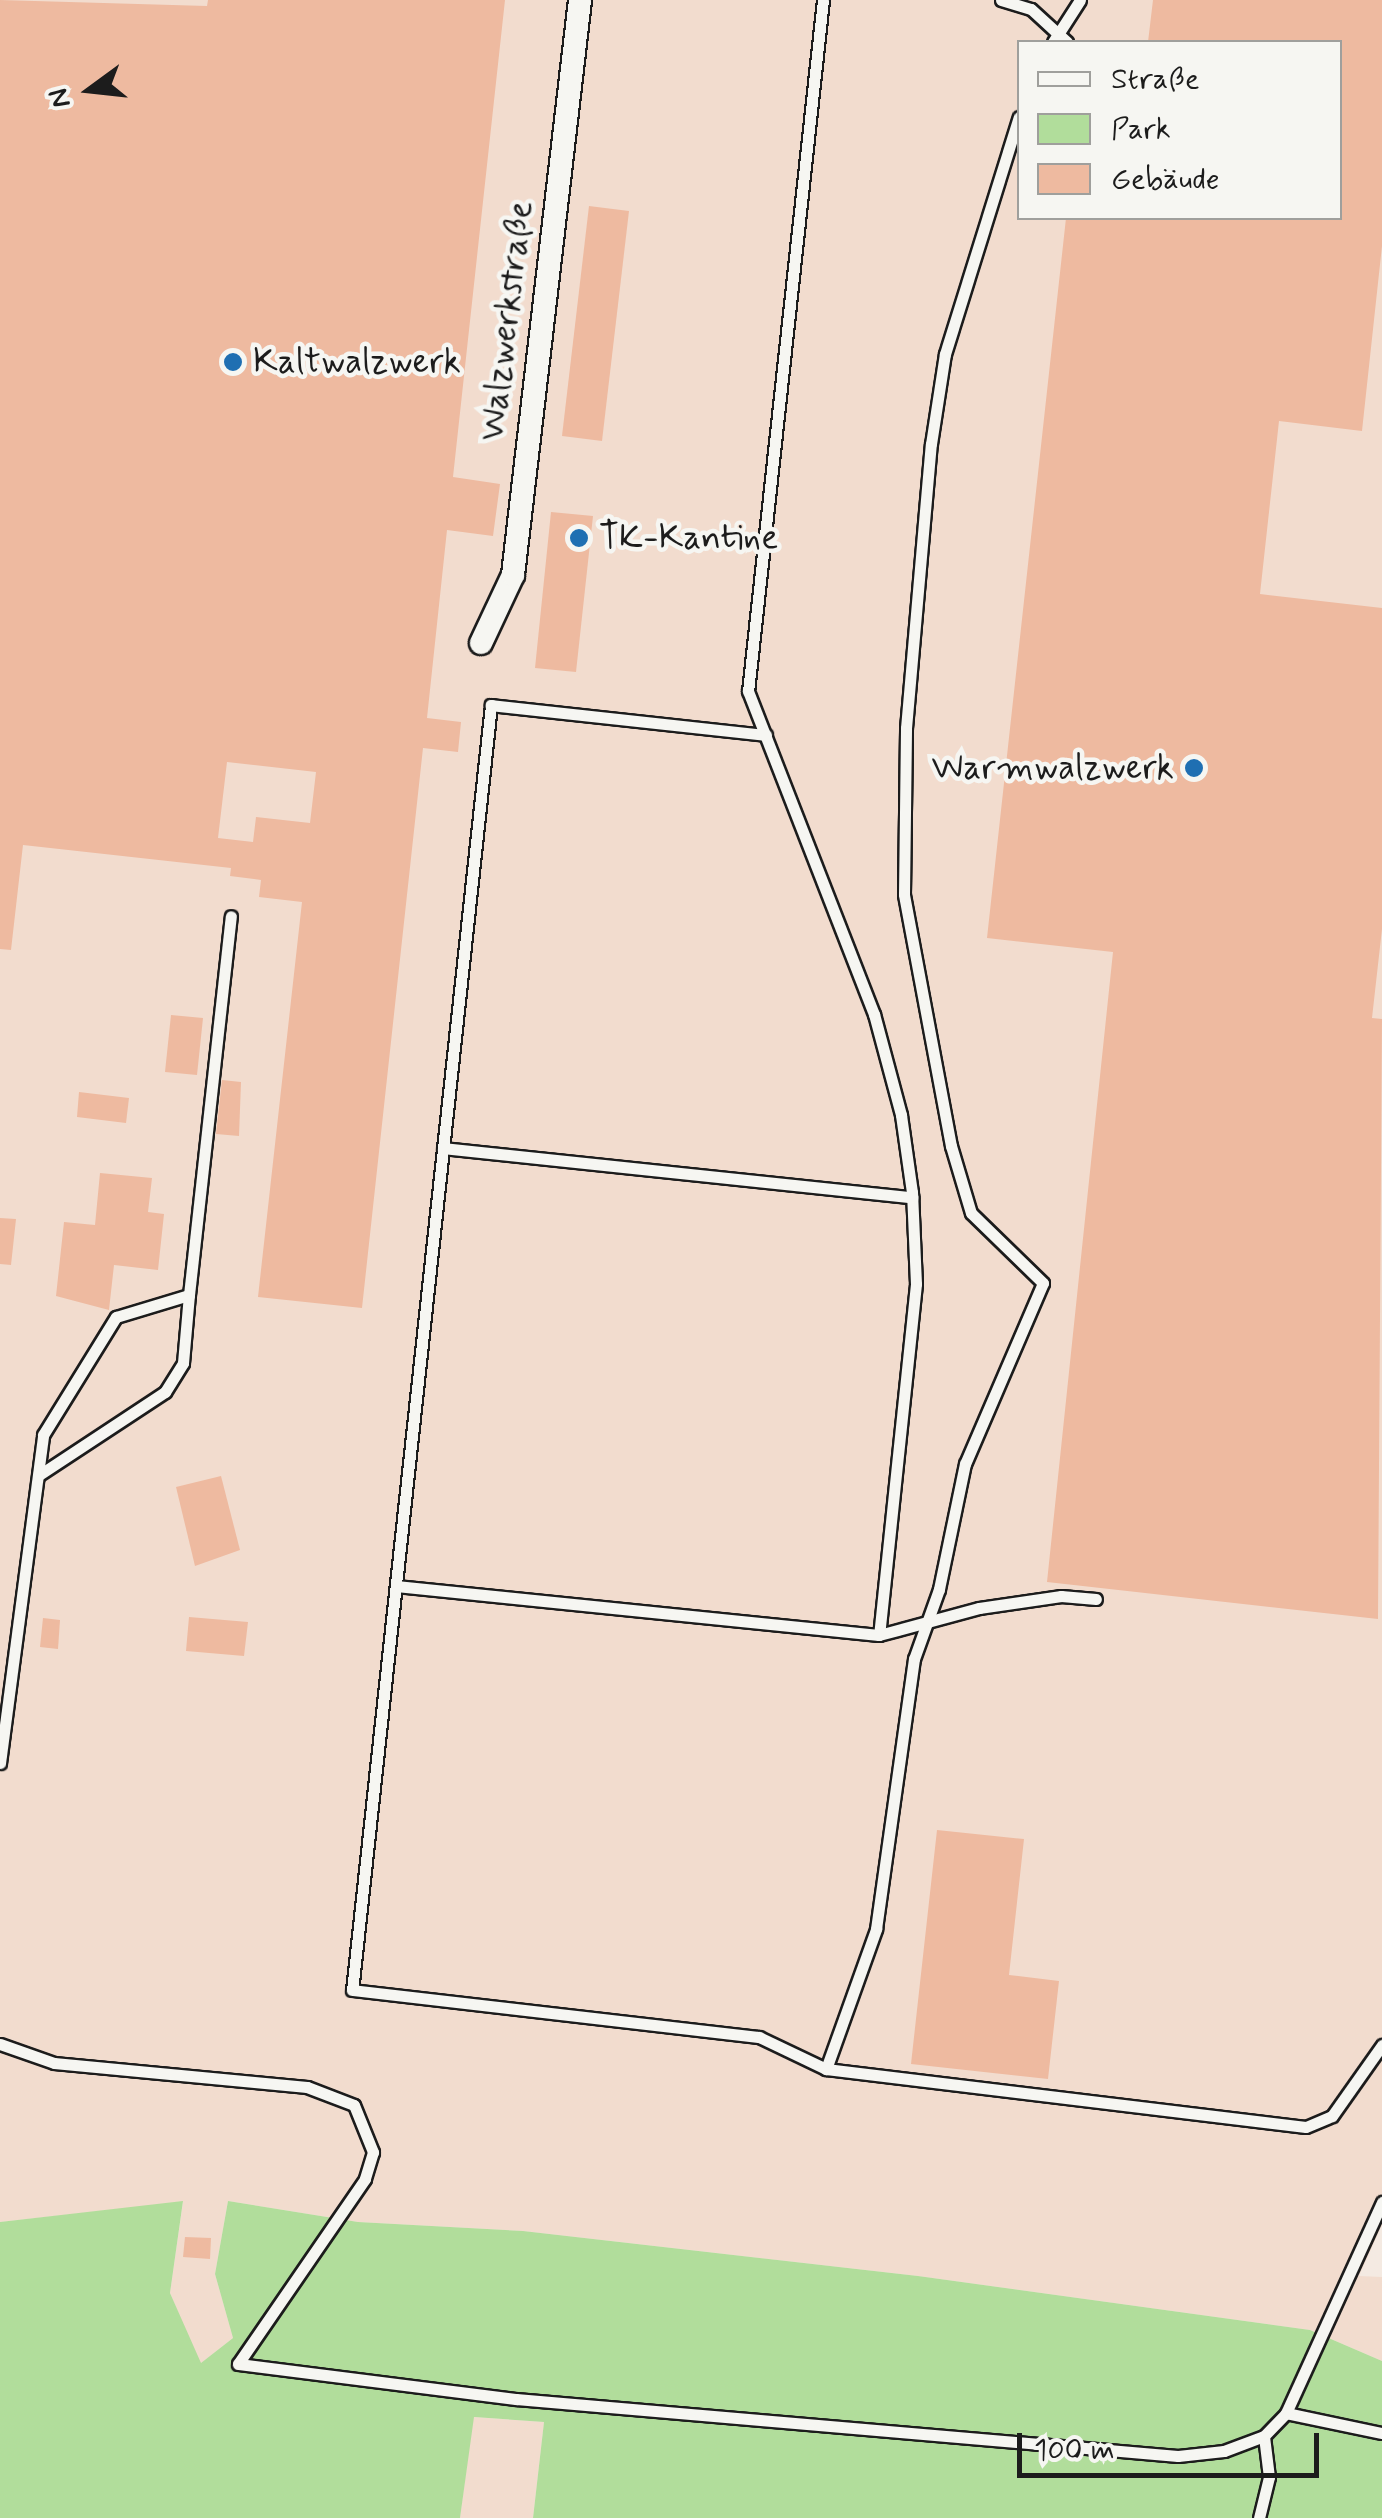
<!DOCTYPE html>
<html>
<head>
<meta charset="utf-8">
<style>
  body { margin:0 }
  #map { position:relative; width:1382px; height:2518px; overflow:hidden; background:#f4eae2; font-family:Mynerve,sans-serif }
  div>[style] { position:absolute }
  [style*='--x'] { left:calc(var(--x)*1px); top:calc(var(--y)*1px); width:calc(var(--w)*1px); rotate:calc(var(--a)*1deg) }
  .built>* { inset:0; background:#f2dcce }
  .green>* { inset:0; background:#b1dd9b }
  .building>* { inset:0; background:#eebaa0 }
  .roads { filter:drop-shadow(2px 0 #1c1c1c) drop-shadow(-2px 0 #1c1c1c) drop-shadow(0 2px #1c1c1c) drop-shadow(0 -2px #1c1c1c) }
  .service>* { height:11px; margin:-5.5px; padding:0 5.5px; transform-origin:5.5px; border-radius:5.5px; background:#f6f6f2 }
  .minor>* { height:22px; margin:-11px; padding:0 11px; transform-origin:11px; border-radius:11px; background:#f6f6f2 }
  .dots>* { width:28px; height:28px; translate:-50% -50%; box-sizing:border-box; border:5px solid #f6f6f2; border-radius:50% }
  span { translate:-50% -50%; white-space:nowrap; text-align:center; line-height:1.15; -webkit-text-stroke:9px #f6f6f2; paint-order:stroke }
  .street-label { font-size:35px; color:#1c1c1c }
  .poi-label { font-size:35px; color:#1c1c1c }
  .left { translate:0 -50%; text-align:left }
  .right { translate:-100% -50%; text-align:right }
  .legend { position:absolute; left:1017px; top:40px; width:325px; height:180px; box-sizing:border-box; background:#f6f6f2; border:2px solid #9f9f9c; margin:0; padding:12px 18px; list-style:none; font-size:30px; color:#1c1c1c }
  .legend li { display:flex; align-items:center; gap:20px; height:50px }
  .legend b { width:50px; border:2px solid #9f9f9c }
  .north { position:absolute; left:40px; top:40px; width:100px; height:100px; -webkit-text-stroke:8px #f6f6f2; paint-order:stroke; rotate:255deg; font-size:28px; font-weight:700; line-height:40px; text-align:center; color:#1c1c1c }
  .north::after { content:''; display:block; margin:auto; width:35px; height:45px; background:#1c1c1c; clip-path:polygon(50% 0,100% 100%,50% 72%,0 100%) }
  .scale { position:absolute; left:1017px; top:2433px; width:302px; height:45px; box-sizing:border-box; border:5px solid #1c1c1c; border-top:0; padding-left:12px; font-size:30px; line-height:35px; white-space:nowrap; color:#1c1c1c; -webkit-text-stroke:8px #f6f6f2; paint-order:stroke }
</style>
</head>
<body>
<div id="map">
  <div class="built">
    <i style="clip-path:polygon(evenodd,0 0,1382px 0,1382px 2225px,1359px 2276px,1382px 2277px,1382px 2361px,1310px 2330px,918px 2276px,523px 2231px,358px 2222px,228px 2201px,215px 2274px,233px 2338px,200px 2364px,170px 2293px,183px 2202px,0 2222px,0 0,1019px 42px,1340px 42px,1340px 218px,1019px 218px,1019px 42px)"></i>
    <i style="clip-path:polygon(473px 2417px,544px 2422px,533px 2518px,460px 2518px)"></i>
  </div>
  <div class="green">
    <i style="clip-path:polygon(183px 2201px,170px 2293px,201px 2363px,233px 2338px,215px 2274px,228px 2201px,358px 2222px,523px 2231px,918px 2276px,1310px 2330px,1382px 2361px,1382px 2518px,533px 2518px,544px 2422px,474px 2417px,460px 2518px,0 2518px,0 2222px)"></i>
  </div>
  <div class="building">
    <i style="clip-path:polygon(evenodd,0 0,207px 6px,208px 0,505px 0,453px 477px,500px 484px,493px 536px,447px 530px,427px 718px,461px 722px,458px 752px,423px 748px,362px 1308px,258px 1297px,302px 902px,259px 897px,261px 880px,230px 876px,231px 868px,23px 845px,11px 950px,0 949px,0 0,227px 762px,316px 772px,310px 823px,256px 817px,253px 842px,218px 838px,227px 762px)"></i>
    <i style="clip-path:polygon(1153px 0,1382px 0,1382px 246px,1362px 431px,1279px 421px,1260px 594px,1382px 608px,1382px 929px,1372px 1018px,1382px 1019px,1378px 1619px,1047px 1582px,1113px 952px,987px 938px,1066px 218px,1340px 218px,1340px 42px,1148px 42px)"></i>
    <i style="clip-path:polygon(589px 206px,629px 211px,602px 441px,562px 436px)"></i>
    <i style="clip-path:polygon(551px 512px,593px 516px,576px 672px,535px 668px)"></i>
    <i style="clip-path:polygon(171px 1015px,203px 1018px,197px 1075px,165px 1072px)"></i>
    <i style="clip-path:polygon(222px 1080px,241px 1082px,239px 1136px,216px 1134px)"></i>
    <i style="clip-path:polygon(79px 1092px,129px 1098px,126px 1123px,77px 1117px)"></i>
    <i style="clip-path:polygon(100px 1173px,152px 1178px,148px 1212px,164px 1214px,158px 1270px,114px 1265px,109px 1310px,56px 1296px,64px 1222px,95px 1225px)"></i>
    <i style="clip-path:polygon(0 1218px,16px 1219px,11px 1265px,0 1264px)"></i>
    <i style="clip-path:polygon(221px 1476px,240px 1550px,195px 1566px,176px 1487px)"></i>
    <i style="clip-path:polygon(189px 1617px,248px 1622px,244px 1656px,186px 1651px)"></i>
    <i style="clip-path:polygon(43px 1618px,60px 1620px,58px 1649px,40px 1647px)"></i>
    <i style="clip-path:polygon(937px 1830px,1024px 1839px,1009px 1975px,1059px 1981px,1048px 2079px,911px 2064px)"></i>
    <i style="clip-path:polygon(185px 2237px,211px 2238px,210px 2259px,183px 2257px)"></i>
  </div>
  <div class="roads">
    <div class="service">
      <i style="--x:823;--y:0;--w:695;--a:96.19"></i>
      <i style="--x:748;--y:691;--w:347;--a:68.7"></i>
      <i style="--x:874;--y:1014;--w:105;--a:75"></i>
      <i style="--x:901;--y:1115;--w:78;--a:81.9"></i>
      <i style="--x:912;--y:1192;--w:92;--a:87.5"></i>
      <i style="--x:916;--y:1284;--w:353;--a:96"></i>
      <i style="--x:1001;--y:0;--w:31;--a:17"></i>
      <i style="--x:1031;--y:9;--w:49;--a:42.5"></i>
      <i style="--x:1053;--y:42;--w:50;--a:-57.3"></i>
      <i style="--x:766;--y:735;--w:277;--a:-173.8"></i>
      <i style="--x:491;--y:705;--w:1292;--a:96.17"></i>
      <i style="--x:352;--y:1990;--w:410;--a:6.6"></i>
      <i style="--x:759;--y:2037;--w:74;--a:25.5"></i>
      <i style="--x:826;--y:2069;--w:483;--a:6.9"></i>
      <i style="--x:1306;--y:2127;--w:28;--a:-23"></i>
      <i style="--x:1332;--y:2116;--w:87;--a:-54.8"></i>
      <i style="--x:443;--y:1148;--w:472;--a:6"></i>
      <i style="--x:39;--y:1475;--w:151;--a:-33.4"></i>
      <i style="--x:165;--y:1392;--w:34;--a:-58"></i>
      <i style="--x:183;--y:1363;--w:68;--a:-85"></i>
      <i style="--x:396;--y:1586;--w:485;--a:5.8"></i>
      <i style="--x:879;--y:1635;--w:104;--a:-15.1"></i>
      <i style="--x:979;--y:1608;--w:83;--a:-8.3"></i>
      <i style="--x:1061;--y:1596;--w:35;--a:5"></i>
      <i style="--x:0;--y:1763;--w:331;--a:-82.5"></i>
      <i style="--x:43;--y:1435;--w:139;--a:-58.3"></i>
      <i style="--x:116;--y:1317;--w:76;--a:-16.8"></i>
      <i style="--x:189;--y:1295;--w:381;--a:-83.7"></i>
      <i style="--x:0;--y:2044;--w:57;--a:19.4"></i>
      <i style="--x:54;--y:2063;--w:254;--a:5.4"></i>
      <i style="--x:307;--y:2087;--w:50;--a:21"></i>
      <i style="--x:354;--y:2105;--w:51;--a:68"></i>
      <i style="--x:373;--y:2152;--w:28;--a:107"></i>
      <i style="--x:365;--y:2179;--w:224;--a:124.5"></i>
      <i style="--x:238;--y:2364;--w:280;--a:7.2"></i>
      <i style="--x:516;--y:2399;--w:664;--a:4.92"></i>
      <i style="--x:1178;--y:2456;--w:46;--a:-6.2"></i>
      <i style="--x:1224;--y:2451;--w:43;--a:-20.6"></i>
      <i style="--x:826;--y:2069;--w:149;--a:-70.3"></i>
      <i style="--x:876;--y:1929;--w:273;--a:-82"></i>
      <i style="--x:914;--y:1659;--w:74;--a:-70.3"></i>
      <i style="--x:939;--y:1589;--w:128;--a:-78.3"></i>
      <i style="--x:965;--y:1464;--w:197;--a:-66.7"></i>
      <i style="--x:1043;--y:1283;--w:100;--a:-135.8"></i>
      <i style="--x:971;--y:1213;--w:70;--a:-106.6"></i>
      <i style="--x:951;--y:1146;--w:256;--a:-100.6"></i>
      <i style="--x:904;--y:894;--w:166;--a:-89.3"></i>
      <i style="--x:906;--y:728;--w:285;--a:-85"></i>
      <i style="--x:931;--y:444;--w:91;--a:-81.2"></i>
      <i style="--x:945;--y:354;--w:248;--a:-72.7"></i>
      <i style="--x:1286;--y:2413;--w:98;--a:11.8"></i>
      <i style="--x:1259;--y:2518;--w:42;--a:-76.3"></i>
      <i style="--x:1269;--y:2477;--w:41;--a:-97"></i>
      <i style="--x:1264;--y:2436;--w:32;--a:-46"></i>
      <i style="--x:1286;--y:2413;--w:232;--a:-65.5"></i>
    </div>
    <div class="minor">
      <i style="--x:481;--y:643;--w:75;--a:-64.8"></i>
      <i style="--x:513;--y:575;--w:579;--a:-83.35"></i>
    </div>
  </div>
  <div class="dots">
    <i style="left:233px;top:362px;background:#1f6fb2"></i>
    <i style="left:579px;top:538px;background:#1f6fb2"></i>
    <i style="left:1194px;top:768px;background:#1f6fb2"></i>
  </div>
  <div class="street-label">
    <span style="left:507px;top:321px;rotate:-83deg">Walzwerkstraße</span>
  </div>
  <div class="poi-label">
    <span class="left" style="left:253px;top:362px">Kaltwalzwerk</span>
    <span class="left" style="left:599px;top:538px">TK-Kantine</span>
    <span class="right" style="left:1174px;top:768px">Warmwalzwerk</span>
  </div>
  <ul class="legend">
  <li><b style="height:12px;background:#f6f6f2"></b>Straße</li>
  <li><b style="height:28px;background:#b1dd9b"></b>Park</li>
  <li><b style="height:28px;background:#eebaa0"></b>Gebäude</li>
  </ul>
  <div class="north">N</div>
  <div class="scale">100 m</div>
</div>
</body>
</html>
